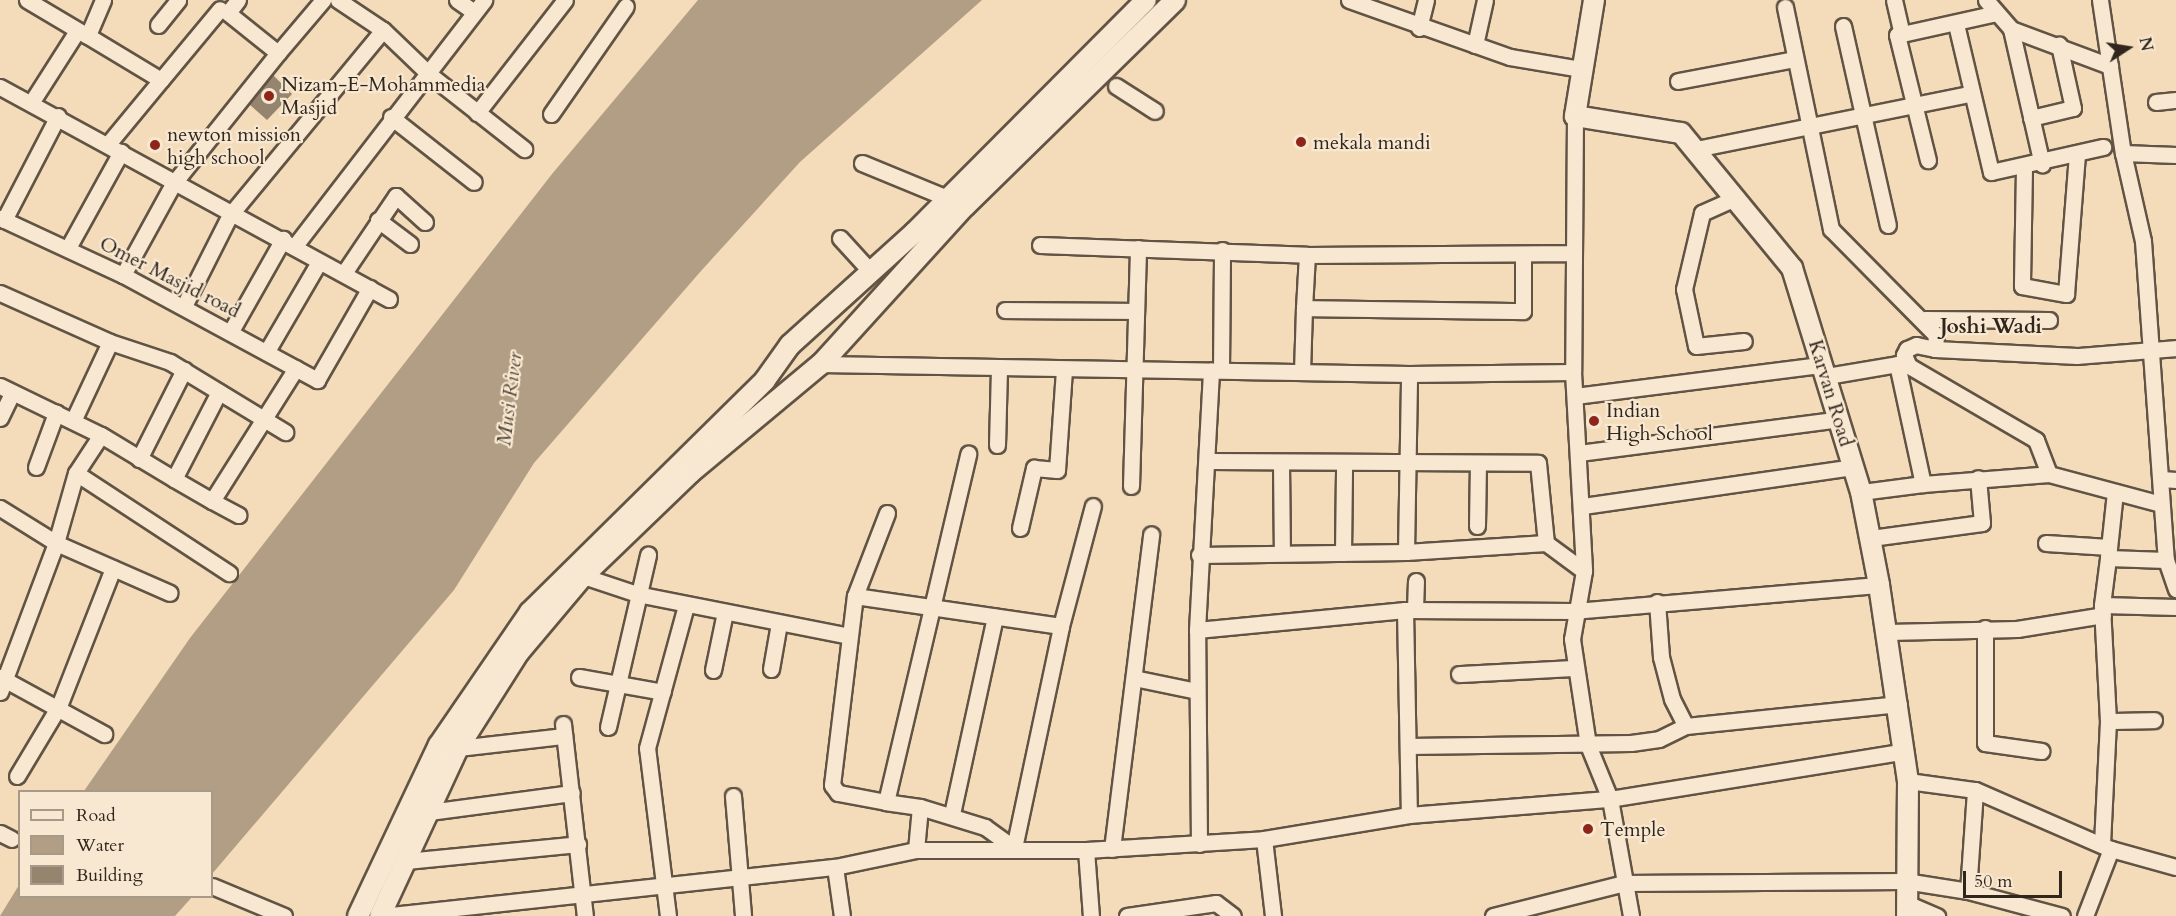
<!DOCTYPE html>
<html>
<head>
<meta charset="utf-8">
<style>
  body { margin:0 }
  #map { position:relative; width:2176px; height:916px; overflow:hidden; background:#f4dcba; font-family:Cardo,serif }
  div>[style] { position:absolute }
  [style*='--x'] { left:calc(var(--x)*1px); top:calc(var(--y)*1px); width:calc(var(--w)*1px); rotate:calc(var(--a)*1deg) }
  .water>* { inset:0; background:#b19e84 }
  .building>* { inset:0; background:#96856e }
  .roads { filter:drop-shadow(2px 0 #615444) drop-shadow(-2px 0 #615444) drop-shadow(0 2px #615444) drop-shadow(0 -2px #615444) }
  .minor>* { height:15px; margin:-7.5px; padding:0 7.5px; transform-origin:7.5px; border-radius:7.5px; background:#f8e8d2 }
  .tertiary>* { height:20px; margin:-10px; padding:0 10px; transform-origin:10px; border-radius:10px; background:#f8e8d2 }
  .dots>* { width:16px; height:16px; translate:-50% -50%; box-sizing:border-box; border:3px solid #f8e8d2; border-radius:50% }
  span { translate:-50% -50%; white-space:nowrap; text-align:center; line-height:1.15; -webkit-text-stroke:4.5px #f8e8d2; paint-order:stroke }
  .poi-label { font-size:20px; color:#30261c }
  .left { translate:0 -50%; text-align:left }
  .street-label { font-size:20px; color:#30261c }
  .neighbourhood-label { font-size:21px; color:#30261c; font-weight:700 }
  .water-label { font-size:21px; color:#574a3b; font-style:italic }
  .legend { position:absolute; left:18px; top:790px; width:195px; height:108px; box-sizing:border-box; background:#f8e8d2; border:2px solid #a89a89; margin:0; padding:8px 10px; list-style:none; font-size:18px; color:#30261c }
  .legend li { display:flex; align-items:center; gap:12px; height:30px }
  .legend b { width:30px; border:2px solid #a89a89 }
  .north { position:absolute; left:2098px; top:18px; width:60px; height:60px; -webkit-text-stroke:4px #f8e8d2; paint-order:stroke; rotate:78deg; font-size:16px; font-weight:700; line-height:24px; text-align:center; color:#30261c }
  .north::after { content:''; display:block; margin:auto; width:21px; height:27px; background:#30261c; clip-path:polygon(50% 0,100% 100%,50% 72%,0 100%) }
  .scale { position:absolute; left:1963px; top:871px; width:99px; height:27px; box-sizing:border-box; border:3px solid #30261c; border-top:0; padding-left:8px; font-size:18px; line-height:21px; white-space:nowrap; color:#30261c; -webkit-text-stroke:4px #f8e8d2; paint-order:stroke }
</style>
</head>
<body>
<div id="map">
  <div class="water">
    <i style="clip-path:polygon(698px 0,982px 0,800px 162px,701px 271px,534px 463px,454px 590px,212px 874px,212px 792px,84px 791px,190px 638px,552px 174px)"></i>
    <i style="clip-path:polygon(19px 885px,20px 896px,192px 897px,175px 916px,0 916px)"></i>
  </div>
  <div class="building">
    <i style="clip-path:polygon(273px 75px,292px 94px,267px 120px,249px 104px)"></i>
  </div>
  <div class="roads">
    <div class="minor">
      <i style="--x:27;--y:0;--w:69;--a:30.7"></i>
      <i style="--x:103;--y:0;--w:39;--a:113"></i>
      <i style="--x:88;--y:36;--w:85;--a:31.1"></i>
      <i style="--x:161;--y:80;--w:92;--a:-50.3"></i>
      <i style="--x:238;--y:0;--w:16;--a:128"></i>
      <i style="--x:228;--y:13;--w:64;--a:38.7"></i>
      <i style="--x:278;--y:53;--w:70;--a:-49.7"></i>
      <i style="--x:338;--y:0;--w:54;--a:33.7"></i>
      <i style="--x:383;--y:30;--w:65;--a:43.8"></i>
      <i style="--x:430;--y:75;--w:120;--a:38.2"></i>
      <i style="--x:457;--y:0;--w:21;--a:35"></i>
      <i style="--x:1349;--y:0;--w:171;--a:19.5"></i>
      <i style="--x:1510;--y:57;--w:71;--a:9.7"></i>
      <i style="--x:1894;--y:0;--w:35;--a:77"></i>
      <i style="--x:1902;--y:34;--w:97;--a:-12.5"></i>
      <i style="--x:1986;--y:0;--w:38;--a:49"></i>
      <i style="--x:2011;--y:29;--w:106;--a:20.5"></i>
      <i style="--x:2100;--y:0;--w:155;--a:81.5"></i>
      <i style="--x:2123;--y:153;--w:90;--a:77.2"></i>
      <i style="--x:2143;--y:241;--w:320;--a:85.9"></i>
      <i style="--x:2166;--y:560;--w:31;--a:71"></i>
      <i style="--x:1785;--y:7;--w:227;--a:78.3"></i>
      <i style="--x:1831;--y:229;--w:149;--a:45.3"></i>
      <i style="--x:1936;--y:335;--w:14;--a:94"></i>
      <i style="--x:1935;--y:349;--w:19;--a:-168"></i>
      <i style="--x:1916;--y:345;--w:10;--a:156"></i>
      <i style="--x:1907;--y:349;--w:7;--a:117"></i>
      <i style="--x:1904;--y:355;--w:12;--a:66"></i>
      <i style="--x:1909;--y:366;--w:147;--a:30.2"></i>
      <i style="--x:2036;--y:440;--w:36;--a:69"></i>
      <i style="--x:2049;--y:474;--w:116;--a:15"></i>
      <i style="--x:1956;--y:24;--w:152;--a:76.7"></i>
      <i style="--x:1991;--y:172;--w:115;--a:-12.6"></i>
      <i style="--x:158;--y:25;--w:32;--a:-51"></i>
      <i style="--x:1843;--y:26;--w:204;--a:77.3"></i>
      <i style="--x:1419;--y:28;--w:29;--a:-76"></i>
      <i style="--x:2011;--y:29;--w:139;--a:77.1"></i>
      <i style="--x:1902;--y:34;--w:5;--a:169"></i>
      <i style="--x:1897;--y:35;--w:129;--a:76.1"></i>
      <i style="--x:1475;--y:45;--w:46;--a:-77.5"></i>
      <i style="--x:1678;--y:81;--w:118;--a:-10.7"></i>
      <i style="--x:1116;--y:86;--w:46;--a:32.7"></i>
      <i style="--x:0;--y:87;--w:443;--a:28.6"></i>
      <i style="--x:2156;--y:102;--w:20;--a:-6"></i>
      <i style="--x:31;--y:103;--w:85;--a:-57.4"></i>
      <i style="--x:477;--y:113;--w:143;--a:-52.1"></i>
      <i style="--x:551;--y:114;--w:131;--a:-55.2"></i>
      <i style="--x:1575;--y:116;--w:256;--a:90.4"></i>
      <i style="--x:1573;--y:372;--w:199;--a:86.8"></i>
      <i style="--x:1584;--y:571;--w:69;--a:100"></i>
      <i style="--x:1572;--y:639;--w:107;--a:81.4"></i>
      <i style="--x:1588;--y:745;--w:58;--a:67.8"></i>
      <i style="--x:1610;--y:799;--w:119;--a:79.8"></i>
      <i style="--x:391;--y:117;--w:105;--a:38.1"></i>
      <i style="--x:2031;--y:118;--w:43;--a:-13.4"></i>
      <i style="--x:2073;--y:108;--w:65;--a:-102.5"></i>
      <i style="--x:108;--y:144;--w:83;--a:-50.4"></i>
      <i style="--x:1696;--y:149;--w:279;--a:-11.4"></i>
      <i style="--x:2123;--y:153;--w:53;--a:2.2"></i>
      <i style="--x:862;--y:163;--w:92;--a:22.4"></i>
      <i style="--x:2024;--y:168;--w:118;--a:91"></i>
      <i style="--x:2022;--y:286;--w:45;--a:10.3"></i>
      <i style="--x:2066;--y:294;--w:140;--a:-85.5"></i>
      <i style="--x:1733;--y:199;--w:34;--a:156"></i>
      <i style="--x:1702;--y:213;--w:78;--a:103.3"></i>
      <i style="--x:1684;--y:289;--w:58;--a:78.1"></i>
      <i style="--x:1696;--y:346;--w:48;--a:-5.9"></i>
      <i style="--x:0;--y:218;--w:136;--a:24.9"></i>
      <i style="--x:123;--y:275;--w:221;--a:28.4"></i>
      <i style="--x:317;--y:380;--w:106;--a:-60.1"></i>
      <i style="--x:4;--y:220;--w:117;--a:-62.6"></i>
      <i style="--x:378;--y:220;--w:40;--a:37"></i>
      <i style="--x:840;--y:238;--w:46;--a:47.6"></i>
      <i style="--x:1040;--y:245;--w:267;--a:2.1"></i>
      <i style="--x:1307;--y:255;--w:265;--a:-0.4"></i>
      <i style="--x:294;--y:247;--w:312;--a:-52.4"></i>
      <i style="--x:68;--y:248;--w:110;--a:-61.1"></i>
      <i style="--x:344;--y:273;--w:93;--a:-56"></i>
      <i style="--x:396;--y:196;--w:39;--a:42"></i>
      <i style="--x:123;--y:275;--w:104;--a:-61.2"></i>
      <i style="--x:173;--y:184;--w:168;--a:-51.3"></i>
      <i style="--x:0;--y:293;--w:120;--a:24"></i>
      <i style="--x:110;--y:342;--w:63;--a:18.4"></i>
      <i style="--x:170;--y:362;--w:135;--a:31.3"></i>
      <i style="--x:184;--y:306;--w:102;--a:-63.2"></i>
      <i style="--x:230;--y:215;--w:240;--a:-50.4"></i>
      <i style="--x:1304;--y:308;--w:53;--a:-86.8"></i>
      <i style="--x:1005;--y:310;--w:131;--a:0.4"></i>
      <i style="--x:1925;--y:319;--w:124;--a:0.5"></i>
      <i style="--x:231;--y:331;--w:106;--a:-60.5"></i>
      <i style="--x:1935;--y:349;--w:142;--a:2.8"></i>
      <i style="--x:2077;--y:356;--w:99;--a:-4.6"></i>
      <i style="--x:267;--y:351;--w:103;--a:-59.7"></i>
      <i style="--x:821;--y:364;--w:588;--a:0.97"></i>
      <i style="--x:1409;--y:374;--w:164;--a:-0.7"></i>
      <i style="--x:1221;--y:370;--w:120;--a:-89.5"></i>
      <i style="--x:1302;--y:372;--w:64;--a:-88.2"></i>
      <i style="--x:1304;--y:308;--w:219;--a:0.8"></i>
      <i style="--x:1523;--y:311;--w:56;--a:-90"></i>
      <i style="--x:1827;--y:376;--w:71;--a:-9.7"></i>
      <i style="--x:1897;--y:364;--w:123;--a:77.8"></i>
      <i style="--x:1923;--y:484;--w:63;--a:172.6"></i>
      <i style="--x:0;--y:386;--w:112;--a:25.9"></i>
      <i style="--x:101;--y:435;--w:85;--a:31.1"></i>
      <i style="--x:174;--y:479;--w:98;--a:-62.7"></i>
      <i style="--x:1575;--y:396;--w:249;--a:-7.2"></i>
      <i style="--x:0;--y:418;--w:28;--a:-64"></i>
      <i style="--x:73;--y:421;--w:87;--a:-64.9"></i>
      <i style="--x:997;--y:445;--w:78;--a:-88.5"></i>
      <i style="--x:1579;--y:453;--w:263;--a:-7.4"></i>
      <i style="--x:139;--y:459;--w:100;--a:-63.2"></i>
      <i style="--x:1209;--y:461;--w:329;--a:0.3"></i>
      <i style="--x:1538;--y:463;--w:80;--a:84.3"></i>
      <i style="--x:1546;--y:543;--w:47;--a:36.4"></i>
      <i style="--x:1281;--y:463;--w:90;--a:89.4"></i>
      <i style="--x:36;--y:467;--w:58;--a:-69.7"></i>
      <i style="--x:76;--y:473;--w:183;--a:33.2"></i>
      <i style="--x:174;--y:479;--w:44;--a:30.1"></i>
      <i style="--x:212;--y:501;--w:157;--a:-57.7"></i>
      <i style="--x:2161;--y:479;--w:15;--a:4"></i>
      <i style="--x:1923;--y:484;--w:126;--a:-4.5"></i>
      <i style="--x:1131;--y:486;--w:238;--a:-88.3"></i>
      <i style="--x:2115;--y:492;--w:66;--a:96.1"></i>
      <i style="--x:2108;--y:558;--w:58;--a:2"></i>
      <i style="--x:212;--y:501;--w:30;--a:28"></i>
      <i style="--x:1583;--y:506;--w:274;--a:-8.2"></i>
      <i style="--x:0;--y:508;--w:66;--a:32"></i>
      <i style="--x:56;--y:543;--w:124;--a:23.7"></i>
      <i style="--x:1477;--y:526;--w:62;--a:-89.1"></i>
      <i style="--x:1020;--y:528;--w:62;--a:-76.9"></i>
      <i style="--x:1034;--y:468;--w:23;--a:5"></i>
      <i style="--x:1057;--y:470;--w:100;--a:-86"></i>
      <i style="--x:1871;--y:538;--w:112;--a:-7.7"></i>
      <i style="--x:1982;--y:523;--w:45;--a:-95.1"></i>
      <i style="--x:2046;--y:543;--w:63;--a:3.6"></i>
      <i style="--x:1406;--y:552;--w:178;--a:-89"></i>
      <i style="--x:1343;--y:553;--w:88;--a:-89.3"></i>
      <i style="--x:1199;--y:555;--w:207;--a:-0.8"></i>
      <i style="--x:1406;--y:552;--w:140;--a:-3.7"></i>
      <i style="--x:583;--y:576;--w:57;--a:18.4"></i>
      <i style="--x:637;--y:594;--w:216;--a:11.2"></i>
      <i style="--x:855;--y:596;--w:208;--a:8.3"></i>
      <i style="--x:1657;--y:602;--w:55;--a:85.8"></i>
      <i style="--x:1661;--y:657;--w:43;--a:75.3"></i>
      <i style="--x:1672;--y:699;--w:30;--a:63"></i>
      <i style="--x:2102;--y:605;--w:74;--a:1.5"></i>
      <i style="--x:1415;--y:609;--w:28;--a:-88"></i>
      <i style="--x:1405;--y:610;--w:205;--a:88.9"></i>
      <i style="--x:1985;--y:628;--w:115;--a:90"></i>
      <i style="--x:1985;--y:743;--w:57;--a:8.1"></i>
      <i style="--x:1197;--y:630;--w:209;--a:-5.5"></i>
      <i style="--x:1405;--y:610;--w:169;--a:0.3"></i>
      <i style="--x:1574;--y:611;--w:306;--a:-4.9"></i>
      <i style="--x:1888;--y:632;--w:129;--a:-1.3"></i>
      <i style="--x:2017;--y:629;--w:87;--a:-9.2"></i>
      <i style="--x:771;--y:669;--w:47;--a:-80.1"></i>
      <i style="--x:713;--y:670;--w:59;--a:-78.3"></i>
      <i style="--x:1459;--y:674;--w:116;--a:-3"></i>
      <i style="--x:0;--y:677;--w:119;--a:28.7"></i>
      <i style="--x:579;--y:677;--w:85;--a:10.1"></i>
      <i style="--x:1134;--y:678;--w:64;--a:11.7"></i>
      <i style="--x:0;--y:692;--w:159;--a:-69.4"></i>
      <i style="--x:56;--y:543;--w:73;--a:-74.1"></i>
      <i style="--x:76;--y:473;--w:45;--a:-56.7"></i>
      <i style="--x:2108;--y:721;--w:46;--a:-1.2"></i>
      <i style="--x:563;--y:724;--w:193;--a:83.5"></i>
      <i style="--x:608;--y:727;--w:177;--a:-76.9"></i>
      <i style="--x:1408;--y:746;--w:223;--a:-0.8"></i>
      <i style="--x:1631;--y:743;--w:28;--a:-8"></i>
      <i style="--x:1659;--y:739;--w:30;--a:-26"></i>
      <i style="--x:1686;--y:726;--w:214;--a:-5.9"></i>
      <i style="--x:458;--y:748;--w:107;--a:-6.5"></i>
      <i style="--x:17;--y:776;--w:82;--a:-59"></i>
      <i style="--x:59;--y:706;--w:148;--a:-68.6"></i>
      <i style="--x:1908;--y:781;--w:68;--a:7.7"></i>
      <i style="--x:1975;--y:790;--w:148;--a:23.5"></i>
      <i style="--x:2111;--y:849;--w:67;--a:15.5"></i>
      <i style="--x:733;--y:796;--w:120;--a:85.2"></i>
      <i style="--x:886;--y:802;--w:49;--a:-169.4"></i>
      <i style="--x:838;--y:793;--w:10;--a:-127"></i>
      <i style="--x:832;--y:785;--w:190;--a:-83.1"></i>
      <i style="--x:855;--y:596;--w:89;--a:-68.9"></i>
      <i style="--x:920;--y:807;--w:68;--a:17.1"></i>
      <i style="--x:985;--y:827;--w:36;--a:36"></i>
      <i style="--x:1014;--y:848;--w:227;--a:-78"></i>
      <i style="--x:1061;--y:626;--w:124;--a:-75.1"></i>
      <i style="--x:429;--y:812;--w:144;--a:-7.6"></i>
      <i style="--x:952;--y:814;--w:202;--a:-77.7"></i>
      <i style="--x:0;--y:833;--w:13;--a:27"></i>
      <i style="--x:1264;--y:839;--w:78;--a:83.3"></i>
      <i style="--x:1199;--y:844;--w:214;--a:-90.5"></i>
      <i style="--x:1197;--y:630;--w:260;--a:-86.9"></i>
      <i style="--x:2102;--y:844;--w:123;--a:-87.2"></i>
      <i style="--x:2108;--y:721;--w:116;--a:-93"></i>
      <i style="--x:2102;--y:605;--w:47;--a:-82.7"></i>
      <i style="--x:1112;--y:849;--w:317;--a:-82.9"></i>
      <i style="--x:916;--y:850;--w:43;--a:-84.7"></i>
      <i style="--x:920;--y:807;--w:34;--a:-172"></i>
      <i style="--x:886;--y:802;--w:358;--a:-76.7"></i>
      <i style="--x:1086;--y:850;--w:66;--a:85.7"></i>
      <i style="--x:406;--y:861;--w:173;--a:-5.6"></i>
      <i style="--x:835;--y:867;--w:49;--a:81.9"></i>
      <i style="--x:212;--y:886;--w:78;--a:22.6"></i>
      <i style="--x:1968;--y:891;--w:101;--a:-86"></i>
      <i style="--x:1906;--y:903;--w:34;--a:23"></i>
      <i style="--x:382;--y:916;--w:456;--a:-6.2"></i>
      <i style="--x:835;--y:867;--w:83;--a:-11.9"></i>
      <i style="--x:916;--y:850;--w:170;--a:0"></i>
      <i style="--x:1086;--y:850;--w:178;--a:-3.5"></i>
      <i style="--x:1264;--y:839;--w:147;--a:-9.4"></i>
      <i style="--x:1409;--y:815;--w:202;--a:-4.6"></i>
      <i style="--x:1610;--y:799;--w:299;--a:-9.2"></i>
      <i style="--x:668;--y:916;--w:169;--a:-97.1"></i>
      <i style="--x:647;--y:748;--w:148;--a:-74.7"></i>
      <i style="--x:1127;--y:916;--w:90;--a:-8.3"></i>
      <i style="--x:1216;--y:903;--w:21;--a:37"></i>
      <i style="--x:1493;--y:916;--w:135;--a:-14.1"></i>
      <i style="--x:1624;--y:883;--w:281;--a:-0.4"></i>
      <i style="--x:1905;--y:881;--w:64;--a:9"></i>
      <i style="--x:1968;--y:891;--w:97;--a:14.9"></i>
      <i style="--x:2085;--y:916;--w:72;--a:-68.8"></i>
    </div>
    <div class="tertiary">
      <i style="--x:1594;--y:0;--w:118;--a:99.3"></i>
      <i style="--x:1575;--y:116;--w:107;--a:9.1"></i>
      <i style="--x:1681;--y:133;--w:175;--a:50.6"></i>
      <i style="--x:1792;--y:268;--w:234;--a:72.9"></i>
      <i style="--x:1861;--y:492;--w:95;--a:79"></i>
      <i style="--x:1879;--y:585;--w:198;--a:81.6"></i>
      <i style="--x:1908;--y:781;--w:135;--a:90.4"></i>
      <i style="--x:358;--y:916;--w:189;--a:-64.7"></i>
      <i style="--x:439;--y:745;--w:161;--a:-55.6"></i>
      <i style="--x:530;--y:612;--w:330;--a:-44.6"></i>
      <i style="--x:765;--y:380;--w:43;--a:-54.5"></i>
      <i style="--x:790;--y:345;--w:169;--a:-42.1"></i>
      <i style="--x:915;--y:232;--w:327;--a:-45.1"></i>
      <i style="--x:380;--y:916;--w:185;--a:-65.1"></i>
      <i style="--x:458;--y:748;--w:114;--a:-57.6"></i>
      <i style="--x:519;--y:652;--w:99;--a:-49.9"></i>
      <i style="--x:583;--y:576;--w:149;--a:-43.9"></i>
      <i style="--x:690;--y:473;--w:170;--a:-39.8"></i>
      <i style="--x:821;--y:364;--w:214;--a:-47.7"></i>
      <i style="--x:965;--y:206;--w:294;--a:-44.4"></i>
    </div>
  </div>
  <div class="dots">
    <i style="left:269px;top:96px;background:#8f2418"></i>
    <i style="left:1301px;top:142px;background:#8f2418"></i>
    <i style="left:155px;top:145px;background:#8f2418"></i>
    <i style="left:1594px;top:421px;background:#8f2418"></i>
    <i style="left:1588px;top:829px;background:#8f2418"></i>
  </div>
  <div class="poi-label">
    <span class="left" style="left:281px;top:96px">Nizam-E-Mohammedia<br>Masjid</span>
    <span class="left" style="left:167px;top:146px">newton mission<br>high school</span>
    <span class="left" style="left:1313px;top:142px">mekala mandi</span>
    <span class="left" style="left:1606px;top:422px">Indian<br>High School</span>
    <span class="left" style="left:1600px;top:829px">Temple</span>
  </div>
  <div class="street-label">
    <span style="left:170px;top:277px;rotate:27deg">Omer Masjid road</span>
    <span style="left:1831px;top:393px;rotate:73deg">Karvan Road</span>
  </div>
  <div class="neighbourhood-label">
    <span style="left:1991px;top:327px">Joshi Wadi</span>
  </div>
  <div class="water-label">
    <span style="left:510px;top:399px;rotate:-83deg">Musi River</span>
  </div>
  <ul class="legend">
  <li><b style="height:8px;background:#f8e8d2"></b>Road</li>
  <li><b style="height:16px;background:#b19e84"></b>Water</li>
  <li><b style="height:16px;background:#96856e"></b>Building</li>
  </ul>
  <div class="north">N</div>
  <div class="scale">50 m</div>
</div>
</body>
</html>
